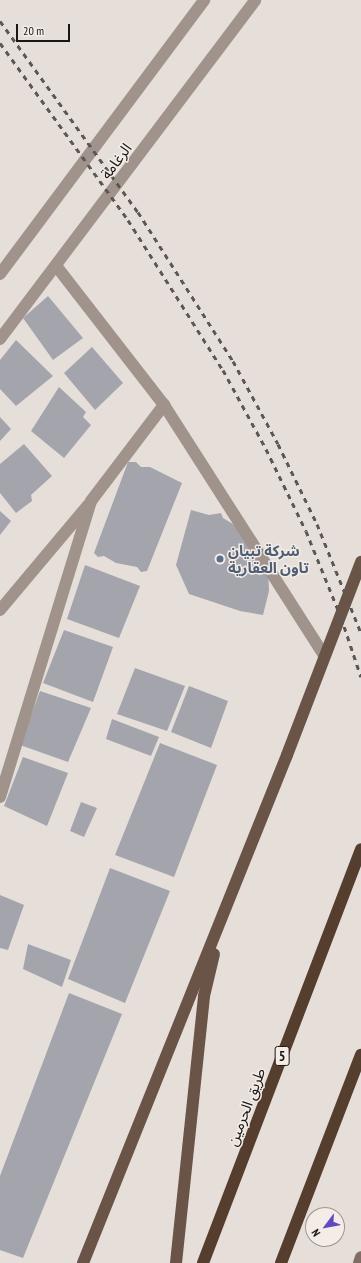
<!DOCTYPE html>
<html>
<head>
<meta charset="utf-8">
<style>
  body { margin:0 }
  #map { position:relative; width:361px; height:1263px; overflow:hidden; background:#e6dfd9; font-family:"PT Sans Narrow","Noto Sans Arabic",sans-serif }
  div>[style] { position:absolute }
  [style*='--x'] { left:calc(var(--x)*1px); top:calc(var(--y)*1px); width:calc(var(--w)*1px); rotate:calc(var(--a)*1deg) }
  .building>* { inset:0; background:#a4a4ac }
  .street>* { height:12px; margin:-6px; padding:0 6px; transform-origin:6px; border-radius:6px; background:#a0938c }
  .secondary>* { height:12px; margin:-6px; padding:0 6px; transform-origin:6px; border-radius:6px; background:#806e64 }
  .primary>* { height:12px; margin:-6px; padding:0 6px; transform-origin:6px; border-radius:6px; background:#6a5447 }
  .highway>* { height:12px; margin:-6px; padding:0 6px; transform-origin:6px; border-radius:6px; background:#563e2f }
  .rail>* { height:3px; margin-top:-1.5px; transform-origin:0; background:repeating-linear-gradient(90deg,#5c5754 0 5px,transparent 0 10px) }
  .dots>* { width:11px; height:11px; translate:-50% -50%; box-sizing:border-box; border:2px solid #f4ece6; border-radius:50% }
  span { translate:-50% -50%; white-space:nowrap; text-align:center; line-height:1.15; -webkit-text-stroke:3px #f4ece6; paint-order:stroke }
  .shield-label span { padding:1px 3px; background:#f4ece6; border:1px solid; border-radius:3px; -webkit-text-stroke-width:0 }
  .shield-label { font-size:14px; color:#191614; font-weight:700 }
  .street-label { font-size:15px; color:#191614 }
  .service-label { font-size:15px; color:#4e5e75; font-weight:700 }
  .left { translate:0 -50%; text-align:left }
  .north { position:absolute; left:305px; top:1207px; width:40px; height:40px; box-sizing:border-box; background:#f4ece6; border:1px solid #9c9692; border-radius:50%; rotate:238deg; font-size:11px; font-weight:700; line-height:16px; text-align:center; color:#191614 }
  .north::after { content:''; display:block; margin:auto; width:14px; height:18px; background:#6249c2; clip-path:polygon(50% 0,100% 100%,50% 72%,0 100%) }
  .scale { position:absolute; left:16px; top:24px; width:54px; height:18px; box-sizing:border-box; border:2px solid #191614; border-top:0; padding-left:5px; font-size:12px; line-height:14px; white-space:nowrap; color:#191614; -webkit-text-stroke:3px #f4ece6; paint-order:stroke }
</style>
</head>
<body>
<div id="map">
  <div class="building">
    <i style="clip-path:polygon(48px 296px,83px 338px,53px 360px,23px 318px)"></i>
    <i style="clip-path:polygon(16px 340px,53px 376px,16px 406px,0 389px,0 360px)"></i>
    <i style="clip-path:polygon(92px 347px,123px 383px,95px 410px,64px 373px)"></i>
    <i style="clip-path:polygon(59px 387px,86px 412px,83px 417px,91px 425px,64px 458px,31px 431px)"></i>
    <i style="clip-path:polygon(0 417px,11px 429px,0 441px)"></i>
    <i style="clip-path:polygon(24px 444px,52px 476px,31px 495px,32px 501px,16px 513px,0 493px,0 464px)"></i>
    <i style="clip-path:polygon(128px 462px,136px 462px,141px 467px,150px 467px,182px 483px,147px 571px,141px 572px,137px 567px,116px 563px,104px 556px,98px 557px,94px 553px)"></i>
    <i style="clip-path:polygon(191px 510px,209px 515px,221px 513px,223px 518px,238px 527px,268px 567px,269px 591px,263px 615px,240px 611px,189px 594px,176px 565px)"></i>
    <i style="clip-path:polygon(0 511px,11px 521px,0 535px)"></i>
    <i style="clip-path:polygon(85px 565px,140px 586px,119px 638px,67px 619px)"></i>
    <i style="clip-path:polygon(64px 630px,113px 647px,93px 702px,43px 683px)"></i>
    <i style="clip-path:polygon(135px 668px,185px 686px,167px 731px,117px 714px)"></i>
    <i style="clip-path:polygon(189px 686px,228px 701px,211px 748px,171px 732px)"></i>
    <i style="clip-path:polygon(40px 691px,91px 708px,68px 762px,20px 745px)"></i>
    <i style="clip-path:polygon(112px 719px,159px 737px,151px 756px,106px 739px)"></i>
    <i style="clip-path:polygon(160px 743px,217px 765px,174px 877px,115px 855px)"></i>
    <i style="clip-path:polygon(23px 757px,68px 773px,47px 826px,4px 806px)"></i>
    <i style="clip-path:polygon(81px 802px,97px 808px,84px 837px,70px 831px)"></i>
    <i style="clip-path:polygon(110px 868px,170px 891px,125px 1003px,68px 979px)"></i>
    <i style="clip-path:polygon(0 895px,24px 905px,8px 950px,0 948px)"></i>
    <i style="clip-path:polygon(28px 944px,71px 960px,62px 987px,23px 969px)"></i>
    <i style="clip-path:polygon(69px 993px,122px 1014px,23px 1258px,0 1250px,0 1176px)"></i>
  </div>
  <div class="street">
    <i style="--x:57;--y:267;--w:175;--a:52.2"></i>
    <i style="--x:164;--y:405;--w:297;--a:57.4"></i>
    <i style="--x:0;--y:274;--w:342;--a:-53.3"></i>
    <i style="--x:0;--y:339;--w:424;--a:-53"></i>
    <i style="--x:0;--y:610;--w:137;--a:-50"></i>
    <i style="--x:0;--y:797;--w:310;--a:-72.9"></i>
    <i style="--x:91;--y:501;--w:121;--a:-52.8"></i>
  </div>
  <div class="secondary">
    <i style="--x:359;--y:1263;--w:6;--a:-72"></i>
  </div>
  <div class="primary">
    <i style="--x:83;--y:1263;--w:547;--a:-68.12"></i>
    <i style="--x:287;--y:755;--w:207;--a:-69"></i>
    <i style="--x:176;--y:1263;--w:268;--a:-84"></i>
    <i style="--x:204;--y:996;--w:43;--a:-76.6"></i>
  </div>
  <div class="highway">
    <i style="--x:203;--y:1263;--w:443;--a:-69.1"></i>
    <i style="--x:281;--y:1263;--w:223;--a:-69"></i>
  </div>
  <div class="rail">
    <i style="--x:0;--y:21;--w:236;--a:54.2"></i>
    <i style="--x:138;--y:212;--w:177;--a:57.5"></i>
    <i style="--x:233;--y:361;--w:94;--a:61.5"></i>
    <i style="--x:278;--y:444;--w:89;--a:64"></i>
    <i style="--x:317;--y:524;--w:118;--a:68"></i>
    <i style="--x:0;--y:43;--w:218;--a:54.1"></i>
    <i style="--x:128;--y:220;--w:178;--a:57.7"></i>
    <i style="--x:223;--y:370;--w:90;--a:61.4"></i>
    <i style="--x:266;--y:449;--w:91;--a:64"></i>
    <i style="--x:306;--y:531;--w:93;--a:67.9"></i>
    <i style="--x:341;--y:617;--w:63;--a:71.6"></i>
  </div>
  <div class="dots">
    <i style="left:220px;top:559px;background:#5c6f8a"></i>
  </div>
  <div class="shield-label">
    <span style="left:282px;top:1056px">5</span>
  </div>
  <div class="street-label">
    <span style="left:116px;top:161px;rotate:-53deg">الرغامة</span>
    <span style="left:246px;top:1107px;rotate:-69deg">طريق الحرمين</span>
  </div>
  <div class="service-label">
    <span class="left" style="left:228px;top:559px">شركة تبيان<br>تاون العقارية</span>
  </div>
  <div class="north">N</div>
  <div class="scale">20 m</div>
</div>
</body>
</html>
